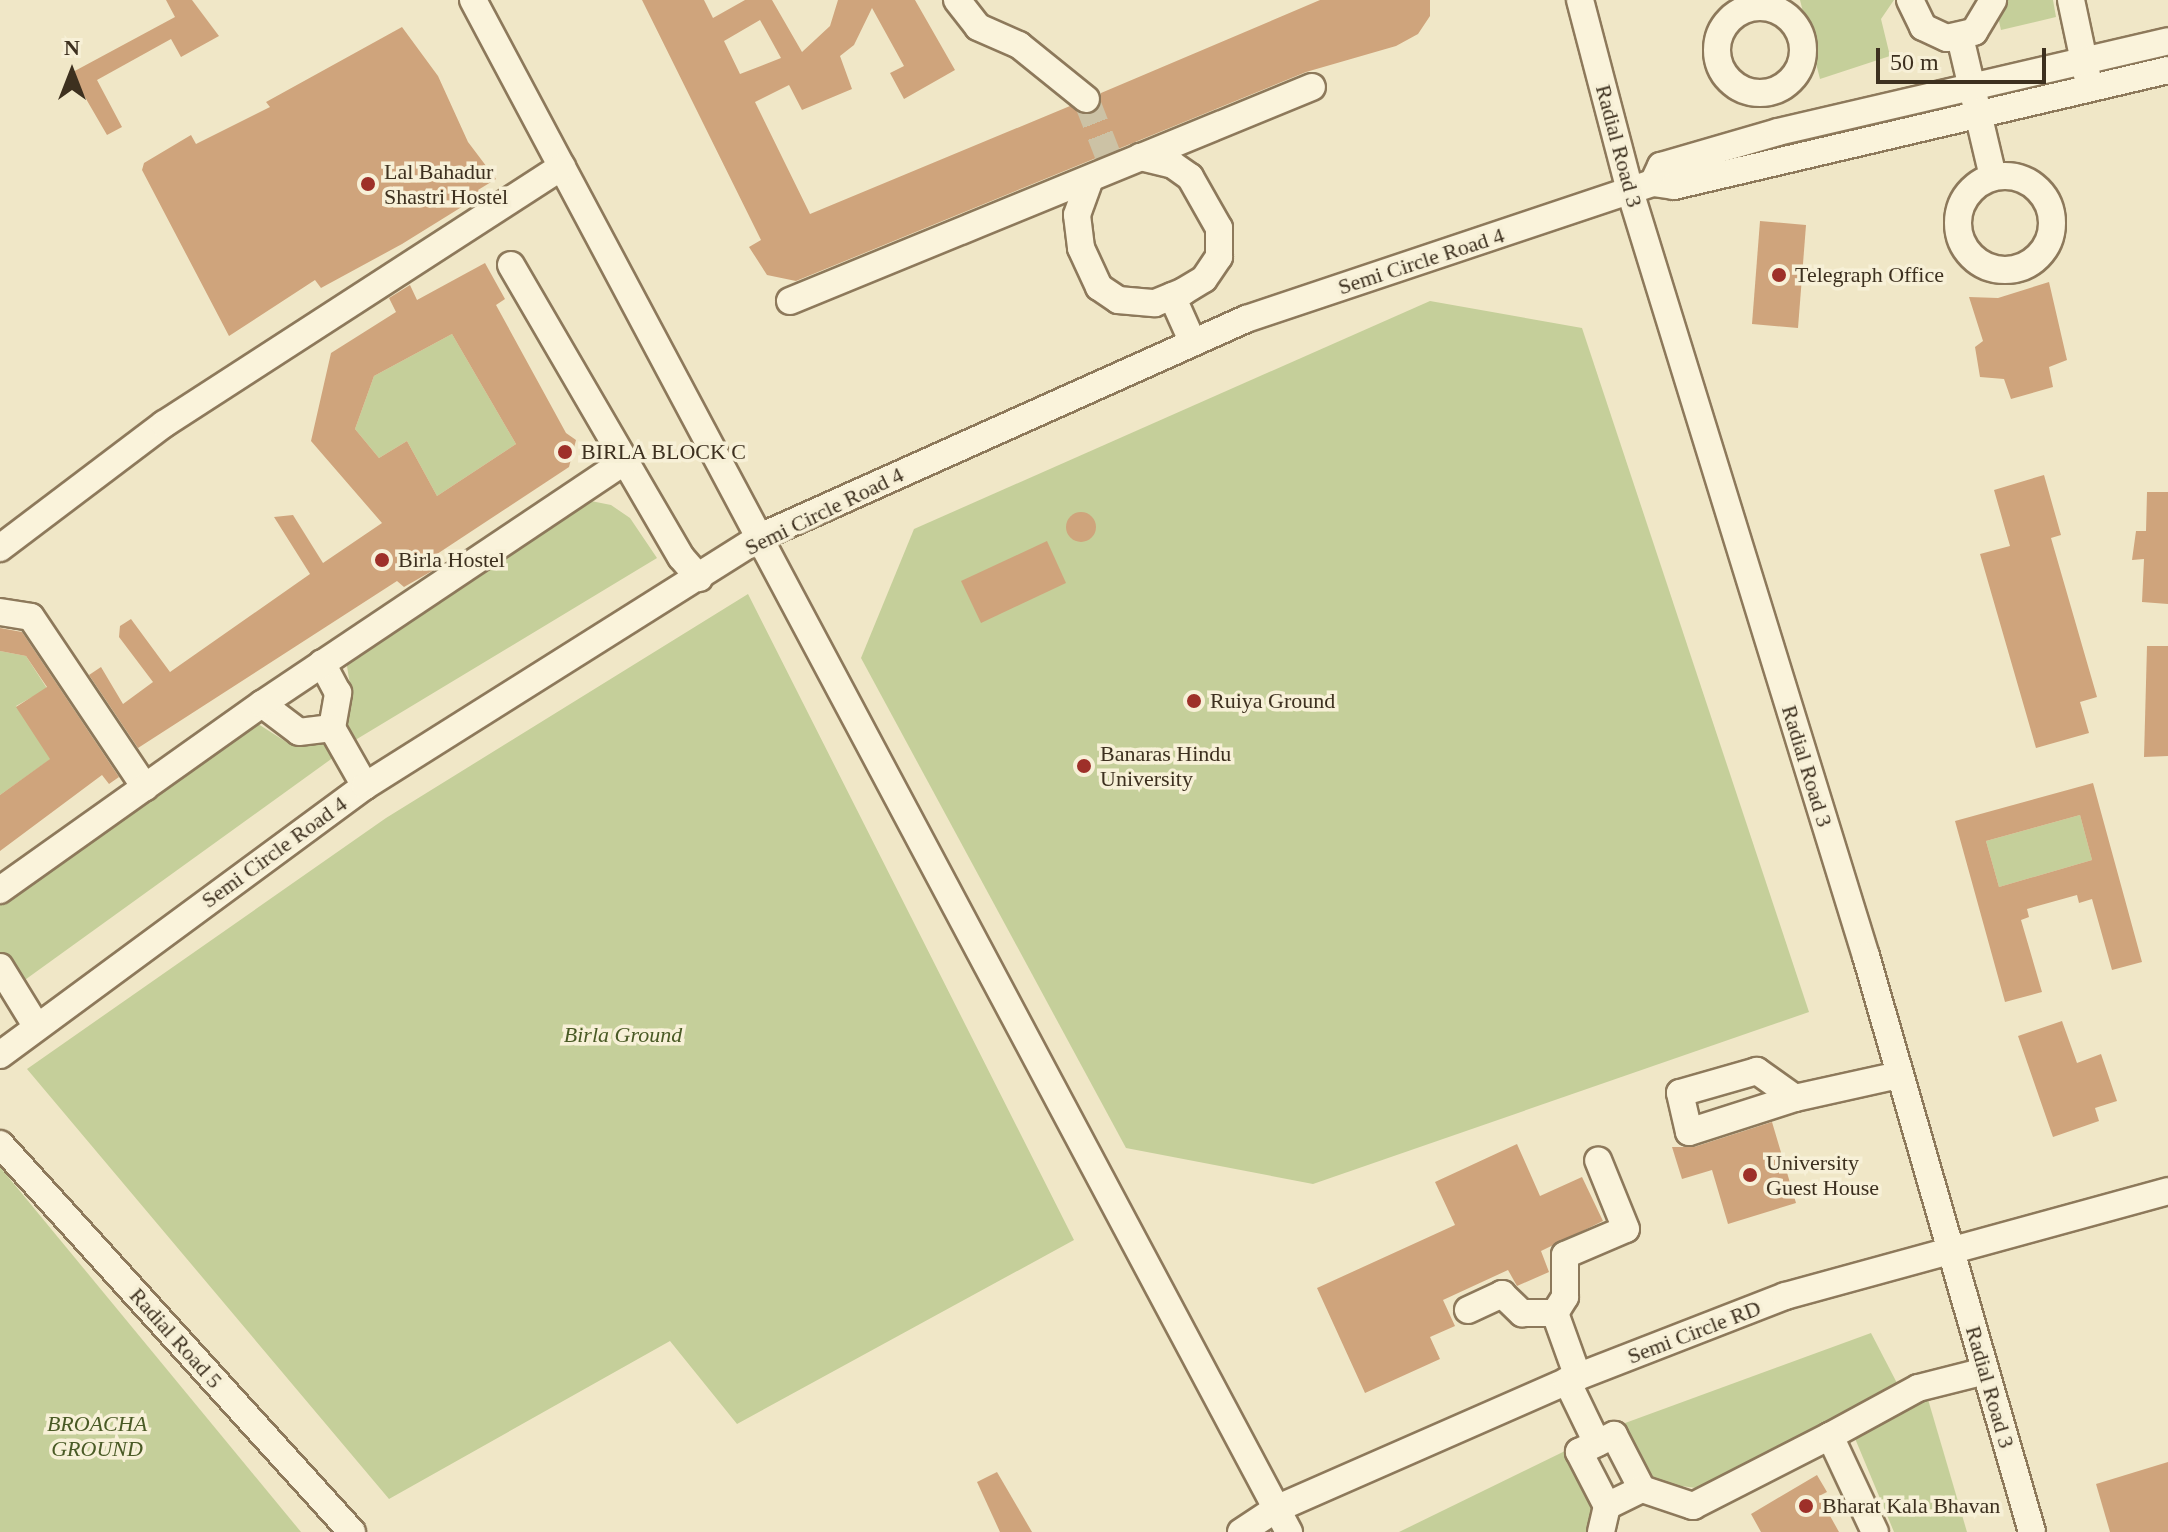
<!DOCTYPE html>
<html>
<head>
<meta charset="utf-8">
<style>
  body { margin:0 }
  #map { position:relative; width:2168px; height:1532px; overflow:hidden; background:#f0e7c7; font-family:Georgia,serif }
  div>[style] { position:absolute }
  [style*='--x'] { left:calc(var(--x)*1px); top:calc(var(--y)*1px); width:calc(var(--w)*1px); rotate:calc(var(--a)*1deg) }
  .green>* { inset:0; background:#c5cf9a }
  .building>* { inset:0; background:#cfa47c }
  .round { border-radius:50% }
  .minor-tunnel>* { height:26px; margin-top:-13px; transform-origin:0; background:repeating-linear-gradient(90deg,#ccc2a5 0 26px,transparent 0 39px) }
  .roads { filter:drop-shadow(2px 0 #8d795b) drop-shadow(-2px 0 #8d795b) drop-shadow(0 2px #8d795b) drop-shadow(0 -2px #8d795b) }
  .minor>* { height:26px; margin:-13px; padding:0 13px; transform-origin:13px; border-radius:13px; background:#faf3db }
  .minor>.ring { margin:-13px; padding:0; box-sizing:content-box; background:none; border:26px solid #faf3db; border-radius:50% }
  .dots>* { width:22px; height:22px; translate:-50% -50%; box-sizing:border-box; border:4px solid #f7f0d7; border-radius:50% }
  span { translate:-50% -50%; white-space:nowrap; text-align:center; line-height:1.15; -webkit-text-stroke:7px #f7f0d7; paint-order:stroke }
  .street-label { font-size:22px; color:#3d301f }
  .poi-label { font-size:22px; color:#3d301f }
  .left { translate:0 -50%; text-align:left }
  .park-label { font-size:22px; color:#495a25; font-style:italic }
  .north { position:absolute; left:32px; top:32px; width:80px; height:80px; -webkit-text-stroke:6px #f7f0d7; paint-order:stroke; rotate:0deg; font-size:22px; font-weight:700; line-height:32px; text-align:center; color:#3d301f }
  .north::after { content:''; display:block; margin:auto; width:28px; height:36px; background:#3d301f; clip-path:polygon(50% 0,100% 100%,50% 72%,0 100%) }
  .scale { position:absolute; left:1876px; top:48px; width:170px; height:36px; box-sizing:border-box; border:4px solid #3d301f; border-top:0; padding-left:10px; font-size:24px; line-height:28px; white-space:nowrap; color:#3d301f; -webkit-text-stroke:6px #f7f0d7; paint-order:stroke }
</style>
</head>
<body>
<div id="map">
  <div class="green">
    <i style="clip-path:polygon(1800px 0,1894px 0,1881px 19px,1890px 56px,1820px 79px)"></i>
    <i style="clip-path:polygon(1994px 0,2053px 0,2056px 17px,2001px 30px)"></i>
    <i style="clip-path:polygon(1430px 301px,1582px 328px,1809px 1012px,1313px 1184px,1126px 1148px,861px 658px,914px 529px)"></i>
    <i style="clip-path:polygon(452px 334px,516px 444px,437px 496px,407px 441px,379px 458px,355px 429px,374px 376px)"></i>
    <i style="clip-path:polygon(586px 500px,611px 505px,630px 518px,657px 558px,352px 742px,344px 730px,352px 697px,346px 660px)"></i>
    <i style="clip-path:polygon(748px 594px,1074px 1240px,737px 1424px,670px 1341px,389px 1499px,27px 1069px,386px 818px)"></i>
    <i style="clip-path:polygon(0 651px,26px 656px,78px 736px,32px 697px,16px 706px,55px 756px,0 795px)"></i>
    <i style="clip-path:polygon(255px 722px,291px 745px,323px 742px,334px 757px,22px 982px,0 961px,0 899px)"></i>
    <i style="clip-path:polygon(2080px 815px,2092px 860px,1999px 887px,1986px 841px)"></i>
    <i style="clip-path:polygon(0 1167px,301px 1532px,0 1532px)"></i>
    <i style="clip-path:polygon(1871px 1333px,1898px 1385px,1703px 1489px,1646px 1481px,1617px 1426px)"></i>
    <i style="clip-path:polygon(1927px 1396px,1967px 1532px,1894px 1532px,1854px 1436px)"></i>
    <i style="clip-path:polygon(1565px 1451px,1599px 1508px,1589px 1532px,1399px 1532px)"></i>
  </div>
  <div class="building">
    <i style="clip-path:polygon(166px 0,192px 0,219px 36px,181px 57px,171px 39px,97px 80px,122px 127px,107px 135px,71px 73px,175px 17px)"></i>
    <i style="clip-path:polygon(evenodd,642px 0,704px 0,713px 18px,745px 0,772px 0,802px 52px,830px 26px,838px 0,915px 0,955px 70px,904px 99px,890px 73px,904px 66px,872px 8px,854px 45px,840px 56px,852px 89px,802px 110px,789px 85px,755px 102px,810px 214px,1070px 106px,1092px 114px,1101px 93px,1320px 0,1430px 0,1430px 16px,1418px 34px,1396px 46px,1306px 72px,796px 281px,767px 275px,749px 247px,761px 240px,642px 0,760px 20px,781px 58px,740px 74px,724px 41px,760px 20px)"></i>
    <i style="clip-path:polygon(402px 27px,438px 76px,468px 142px,496px 179px,478px 190px,481px 195px,402px 244px,321px 288px,315px 280px,229px 336px,142px 170px,144px 163px,191px 135px,196px 144px,270px 107px,266px 102px)"></i>
    <i style="clip-path:polygon(1760px 221px,1806px 225px,1798px 328px,1752px 324px)"></i>
    <i style="clip-path:polygon(evenodd,485px 263px,505px 299px,496px 305px,566px 433px,576px 440px,569px 467px,434px 556px,439px 567px,404px 587px,397px 581px,138px 748px,89px 675px,101px 667px,123px 704px,153px 682px,119px 637px,120px 626px,131px 619px,170px 672px,310px 574px,274px 517px,293px 515px,323px 563px,382px 523px,311px 441px,331px 353px,396px 312px,389px 298px,410px 285px,417px 300px,485px 263px,452px 334px,516px 444px,437px 496px,407px 441px,379px 458px,355px 429px,374px 376px,452px 334px)"></i>
    <i style="clip-path:polygon(2049px 282px,2067px 360px,2049px 367px,2053px 387px,2011px 399px,2004px 379px,1980px 377px,1975px 347px,1983px 341px,1969px 297px,1998px 298px)"></i>
    <i style="clip-path:polygon(2044px 475px,2061px 535px,2051px 538px,2097px 697px,2080px 702px,2089px 733px,2036px 748px,1980px 554px,2010px 546px,1994px 490px)"></i>
    <i style="clip-path:polygon(2147px 492px,2168px 492px,2168px 604px,2142px 602px,2144px 559px,2132px 560px,2136px 531px,2146px 531px)"></i>
    <i class="round" style="left:1066px;top:512px;width:30px;height:30px"></i>
    <i style="clip-path:polygon(1047px 541px,1066px 583px,981px 623px,961px 581px)"></i>
    <i style="clip-path:polygon(0 628px,22px 632px,119px 777px,109px 784px,102px 775px,0 851px,0 795px,50px 759px,16px 707px,47px 687px,26px 656px,0 651px)"></i>
    <i style="clip-path:polygon(2147px 646px,2168px 646px,2168px 756px,2144px 757px)"></i>
    <i style="clip-path:polygon(evenodd,2093px 783px,2142px 962px,2112px 970px,2092px 899px,2079px 903px,2077px 895px,2027px 909px,2029px 917px,2021px 920px,2042px 992px,2005px 1002px,1955px 821px,2093px 783px,2080px 815px,2092px 860px,1999px 887px,1986px 841px,2080px 815px)"></i>
    <i style="clip-path:polygon(2062px 1021px,2077px 1063px,2101px 1054px,2117px 1101px,2095px 1108px,2099px 1121px,2053px 1137px,2018px 1036px)"></i>
    <i style="clip-path:polygon(1772px 1122px,1796px 1203px,1728px 1224px,1712px 1170px,1682px 1179px,1672px 1147px,1694px 1147px)"></i>
    <i style="clip-path:polygon(1517px 1144px,1540px 1196px,1582px 1177px,1603px 1221px,1541px 1251px,1549px 1272px,1517px 1286px,1508px 1270px,1443px 1300px,1455px 1326px,1430px 1337px,1440px 1359px,1365px 1393px,1317px 1288px,1455px 1225px,1435px 1182px)"></i>
    <i style="clip-path:polygon(2168px 1462px,2168px 1532px,2110px 1532px,2096px 1484px)"></i>
    <i style="clip-path:polygon(997px 1472px,1032px 1532px,1000px 1532px,977px 1482px)"></i>
    <i style="clip-path:polygon(1817px 1475px,1827px 1492px,1819px 1496px,1839px 1532px,1761px 1532px,1751px 1514px)"></i>
  </div>
  <div class="minor-tunnel">
    <i style="--x:1086;--y:99;--w:63;--a:68.7"></i>
  </div>
  <div class="roads">
    <div class="minor">
      <i style="--x:473;--y:0;--w:1736;--a:61.96"></i>
      <i style="--x:957;--y:0;--w:34;--a:52"></i>
      <i style="--x:978;--y:27;--w:45;--a:23.7"></i>
      <i style="--x:1019;--y:45;--w:86;--a:38.9"></i>
      <i style="--x:1580;--y:0;--w:197;--a:75.3"></i>
      <i style="--x:1630;--y:191;--w:801;--a:72.86"></i>
      <i style="--x:1866;--y:956;--w:599;--a:73.92"></i>
      <i style="--x:1910;--y:0;--w:30;--a:64"></i>
      <i style="--x:1923;--y:27;--w:26;--a:25"></i>
      <i style="--x:1947;--y:38;--w:28;--a:-13"></i>
      <i style="--x:1974;--y:32;--w:37;--a:-59"></i>
      <i style="--x:2071;--y:0;--w:77;--a:78"></i>
      <i class="ring" style="left:1717px;top:7px;width:60px;height:60px"></i>
      <i style="--x:1960;--y:37;--w:144;--a:76.7"></i>
      <i class="ring" style="left:1958px;top:176px;width:68px;height:68px"></i>
      <i style="--x:1090;--y:179;--w:38;--a:110"></i>
      <i style="--x:1077;--y:215;--w:33;--a:83"></i>
      <i style="--x:1081;--y:248;--w:43;--a:65.2"></i>
      <i style="--x:1099;--y:287;--w:23;--a:34"></i>
      <i style="--x:1118;--y:300;--w:37;--a:5"></i>
      <i style="--x:1155;--y:303;--w:31;--a:-22"></i>
      <i style="--x:1184;--y:291;--w:23;--a:-31"></i>
      <i style="--x:1204;--y:279;--w:27;--a:-56"></i>
      <i style="--x:1219;--y:257;--w:29;--a:-90"></i>
      <i style="--x:1219;--y:228;--w:59;--a:-119.6"></i>
      <i style="--x:1190;--y:177;--w:21;--a:-145"></i>
      <i style="--x:1173;--y:165;--w:34;--a:-166"></i>
      <i style="--x:1653;--y:183;--w:19;--a:-65"></i>
      <i style="--x:1661;--y:166;--w:122;--a:-16.2"></i>
      <i style="--x:1778;--y:132;--w:400;--a:-13.1"></i>
      <i style="--x:511;--y:265;--w:338;--a:59.8"></i>
      <i style="--x:681;--y:557;--w:28;--a:49"></i>
      <i style="--x:1172;--y:296;--w:51;--a:65.9"></i>
      <i style="--x:790;--y:301;--w:564;--a:-22.29"></i>
      <i style="--x:0;--y:548;--w:206;--a:-37.1"></i>
      <i style="--x:164;--y:424;--w:474;--a:-32.9"></i>
      <i style="--x:0;--y:612;--w:31;--a:9"></i>
      <i style="--x:31;--y:617;--w:205;--a:56.2"></i>
      <i style="--x:262;--y:704;--w:46;--a:37.1"></i>
      <i style="--x:299;--y:732;--w:33;--a:-7"></i>
      <i style="--x:332;--y:728;--w:36;--a:-80"></i>
      <i style="--x:338;--y:693;--w:34;--a:-118"></i>
      <i style="--x:332;--y:728;--w:67;--a:60.4"></i>
      <i style="--x:0;--y:890;--w:321;--a:-35.4"></i>
      <i style="--x:262;--y:704;--w:437;--a:-33.8"></i>
      <i style="--x:0;--y:967;--w:67;--a:58.4"></i>
      <i style="--x:0;--y:1055;--w:453;--a:-36.4"></i>
      <i style="--x:365;--y:786;--w:467;--a:-32.2"></i>
      <i style="--x:760;--y:537;--w:533;--a:-24.16"></i>
      <i style="--x:1246;--y:319;--w:429;--a:-18.5"></i>
      <i style="--x:1653;--y:183;--w:21;--a:8"></i>
      <i style="--x:1674;--y:186;--w:507;--a:-13.21"></i>
      <i style="--x:1795;--y:1098;--w:47;--a:-144.6"></i>
      <i style="--x:1757;--y:1071;--w:80;--a:164.1"></i>
      <i style="--x:1680;--y:1093;--w:40;--a:77"></i>
      <i style="--x:1689;--y:1132;--w:111;--a:-17.8"></i>
      <i style="--x:1795;--y:1098;--w:107;--a:-12.5"></i>
      <i style="--x:0;--y:1144;--w:524;--a:47.79"></i>
      <i style="--x:1468;--y:1310;--w:38;--a:-25"></i>
      <i style="--x:1502;--y:1294;--w:28;--a:44"></i>
      <i style="--x:1522;--y:1313;--w:33;--a:0"></i>
      <i style="--x:1578;--y:1377;--w:68;--a:-109.8"></i>
      <i style="--x:1555;--y:1313;--w:19;--a:-58"></i>
      <i style="--x:1565;--y:1297;--w:42;--a:-90"></i>
      <i style="--x:1565;--y:1255;--w:66;--a:-23.1"></i>
      <i style="--x:1626;--y:1229;--w:74;--a:-112.1"></i>
      <i style="--x:1567;--y:1381;--w:69;--a:64.2"></i>
      <i style="--x:1830;--y:1436;--w:100;--a:-28.6"></i>
      <i style="--x:1918;--y:1388;--w:69;--a:-14.2"></i>
      <i style="--x:1607;--y:1506;--w:61;--a:-117.4"></i>
      <i style="--x:1579;--y:1452;--w:39;--a:-26"></i>
      <i style="--x:1614;--y:1435;--w:61;--a:62.6"></i>
      <i style="--x:1241;--y:1532;--w:42;--a:-33.3"></i>
      <i style="--x:1276;--y:1509;--w:318;--a:-23.7"></i>
      <i style="--x:1567;--y:1381;--w:234;--a:-21.3"></i>
      <i style="--x:1785;--y:1296;--w:397;--a:-15.3"></i>
      <i style="--x:1601;--y:1532;--w:27;--a:-77"></i>
      <i style="--x:1607;--y:1506;--w:39;--a:-26"></i>
      <i style="--x:1642;--y:1489;--w:54;--a:18.4"></i>
      <i style="--x:1693;--y:1506;--w:154;--a:-27.1"></i>
      <i style="--x:1830;--y:1436;--w:106;--a:64.9"></i>
    </div>
  </div>
  <div class="dots">
    <i style="left:368px;top:184px;background:#9e3029"></i>
    <i style="left:1779px;top:275px;background:#9e3029"></i>
    <i style="left:565px;top:452px;background:#9e3029"></i>
    <i style="left:382px;top:560px;background:#9e3029"></i>
    <i style="left:1194px;top:701px;background:#9e3029"></i>
    <i style="left:1084px;top:766px;background:#9e3029"></i>
    <i style="left:1750px;top:1175px;background:#9e3029"></i>
    <i style="left:1806px;top:1506px;background:#9e3029"></i>
  </div>
  <div class="street-label">
    <span style="left:1619px;top:146px;rotate:75deg">Radial Road 3</span>
    <span style="left:1421px;top:261px;rotate:-18deg">Semi Circle Road 4</span>
    <span style="left:824px;top:511px;rotate:-26deg">Semi Circle Road 4</span>
    <span style="left:1807px;top:766px;rotate:73deg">Radial Road 3</span>
    <span style="left:274px;top:852px;rotate:-36deg">Semi Circle Road 4</span>
    <span style="left:1694px;top:1332px;rotate:-21deg">Semi Circle RD</span>
    <span style="left:176px;top:1338px;rotate:48deg">Radial Road 5</span>
    <span style="left:1990px;top:1387px;rotate:74deg">Radial Road 3</span>
  </div>
  <div class="poi-label">
    <span class="left" style="left:384px;top:184px">Lal Bahadur<br>Shastri Hostel</span>
    <span class="left" style="left:1795px;top:275px">Telegraph Office</span>
    <span class="left" style="left:581px;top:452px">BIRLA BLOCK C</span>
    <span class="left" style="left:398px;top:560px">Birla Hostel</span>
    <span class="left" style="left:1210px;top:701px">Ruiya Ground</span>
    <span class="left" style="left:1100px;top:766px">Banaras Hindu<br>University</span>
    <span class="left" style="left:1766px;top:1175px">University<br>Guest House</span>
    <span class="left" style="left:1822px;top:1506px">Bharat Kala Bhavan</span>
  </div>
  <div class="park-label">
    <span style="left:623px;top:1035px">Birla Ground</span>
    <span style="left:97px;top:1436px">BROACHA<br>GROUND</span>
  </div>
  <div class="north">N</div>
  <div class="scale">50 m</div>
</div>
</body>
</html>
